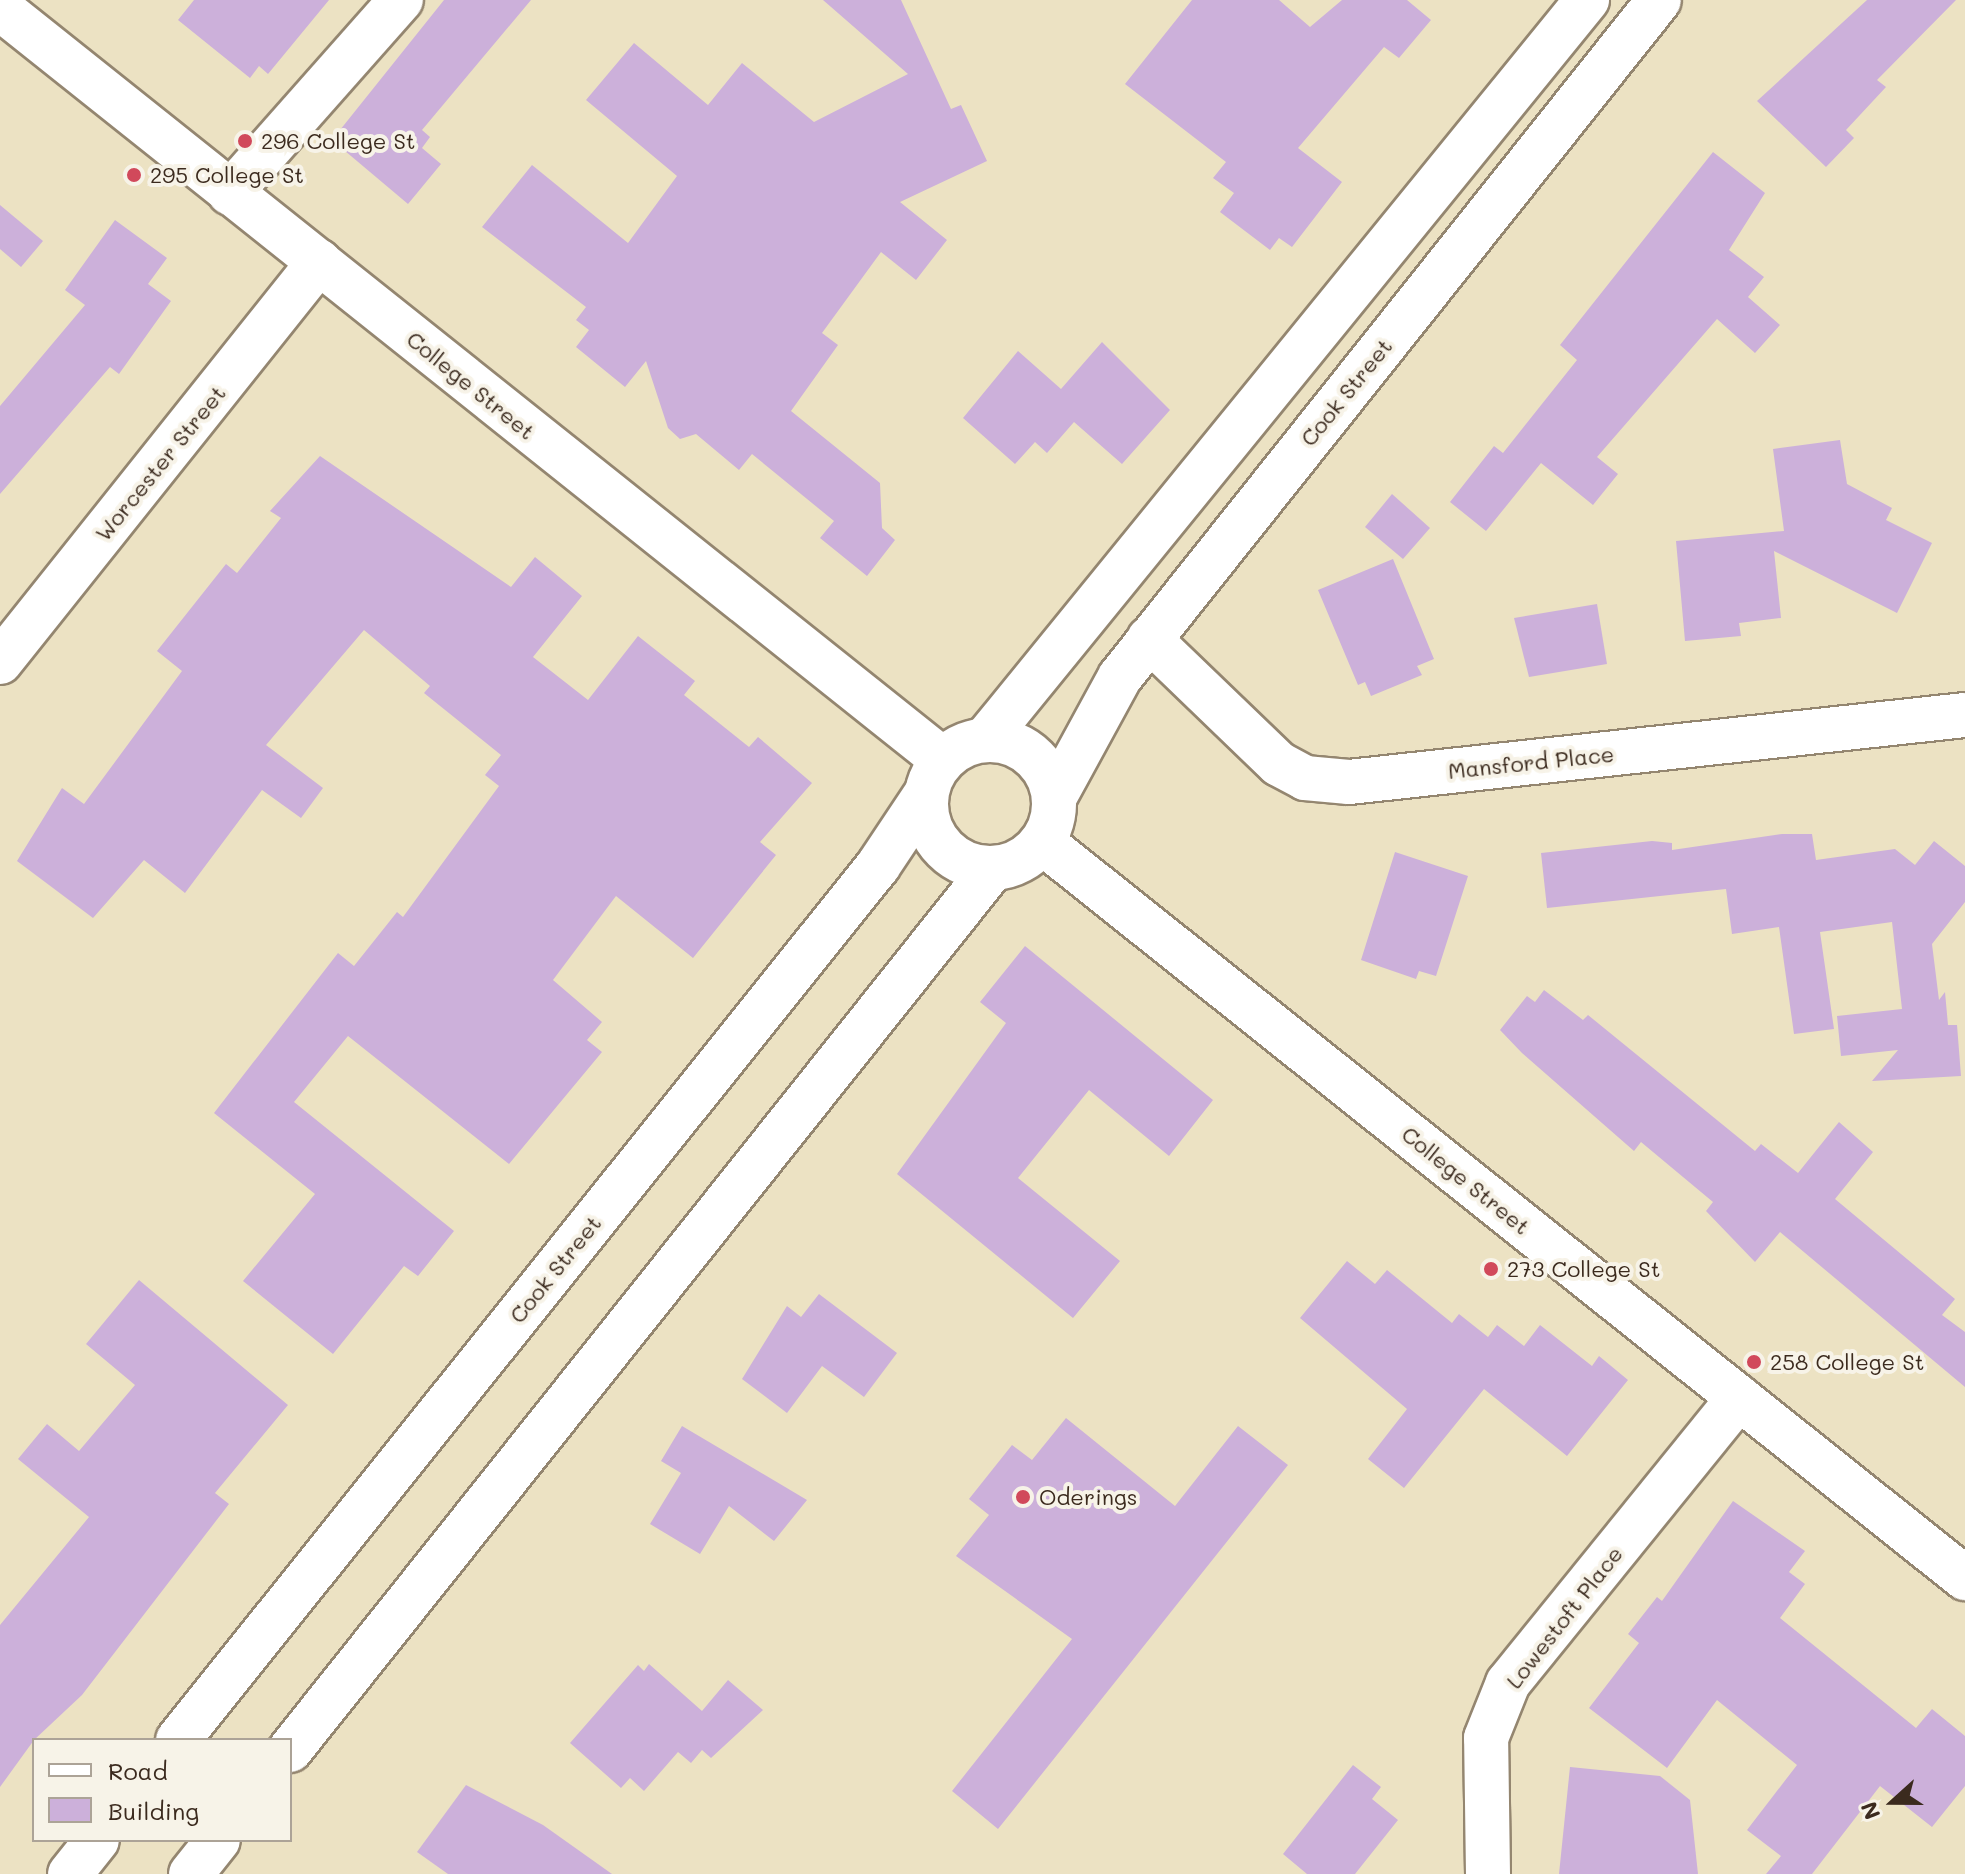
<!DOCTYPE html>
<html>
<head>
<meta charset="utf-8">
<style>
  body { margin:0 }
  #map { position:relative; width:1965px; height:1874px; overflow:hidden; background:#ece2c3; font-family:Mali,sans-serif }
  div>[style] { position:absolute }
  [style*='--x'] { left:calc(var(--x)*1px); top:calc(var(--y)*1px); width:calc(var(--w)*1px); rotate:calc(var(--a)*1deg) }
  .building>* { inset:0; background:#ccb0da }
  .roads { filter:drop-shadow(2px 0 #948670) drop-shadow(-2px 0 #948670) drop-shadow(0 2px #948670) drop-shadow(0 -2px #948670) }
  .minor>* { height:44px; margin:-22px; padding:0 22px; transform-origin:22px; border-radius:22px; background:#fff }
  .tertiary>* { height:44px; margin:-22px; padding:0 22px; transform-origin:22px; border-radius:22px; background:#fff }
  .tertiary>.ring { margin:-22px; padding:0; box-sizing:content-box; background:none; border:44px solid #fff; border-radius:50% }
  .dots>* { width:22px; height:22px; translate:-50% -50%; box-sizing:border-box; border:4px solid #f7f3e8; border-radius:50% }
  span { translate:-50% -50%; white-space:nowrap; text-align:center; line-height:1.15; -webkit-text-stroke:8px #f7f3e8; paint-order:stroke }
  .poi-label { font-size:22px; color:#3b2a1e }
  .left { translate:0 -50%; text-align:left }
  .street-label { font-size:22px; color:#3b2a1e }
  .legend { position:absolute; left:32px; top:1738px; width:260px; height:104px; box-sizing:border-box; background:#f7f3e8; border:2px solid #aca397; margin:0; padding:10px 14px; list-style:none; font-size:24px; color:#3b2a1e }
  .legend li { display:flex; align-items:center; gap:16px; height:40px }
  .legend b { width:40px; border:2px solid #aca397 }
  .north { position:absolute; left:1853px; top:1762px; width:80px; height:80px; -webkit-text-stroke:6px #f7f3e8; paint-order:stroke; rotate:249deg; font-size:22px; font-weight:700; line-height:32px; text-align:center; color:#3b2a1e }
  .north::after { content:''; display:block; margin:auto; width:28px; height:36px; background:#3b2a1e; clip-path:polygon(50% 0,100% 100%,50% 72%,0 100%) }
</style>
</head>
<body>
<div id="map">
  <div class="building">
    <i style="clip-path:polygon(194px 0,329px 0,268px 74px,259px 66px,250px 78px,178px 20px)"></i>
    <i style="clip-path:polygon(444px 0,531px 0,422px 130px,430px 137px,422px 148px,441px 164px,408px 204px,332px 140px)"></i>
    <i style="clip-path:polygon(823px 0,901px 0,951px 109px,961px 105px,987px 161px,900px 202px,947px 240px,916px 280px,881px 252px,822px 333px,838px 345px,791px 411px,880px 483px,882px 528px,895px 540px,867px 576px,820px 538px,834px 521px,752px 454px,739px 470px,696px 434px,680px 439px,668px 428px,646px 361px,625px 387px,576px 347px,589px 330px,576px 320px,586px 307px,482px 227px,532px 165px,628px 243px,677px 176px,586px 100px,634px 43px,708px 105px,742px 63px,814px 122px,908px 74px)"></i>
    <i style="clip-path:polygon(1192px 0,1279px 0,1310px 27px,1342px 0,1407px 0,1431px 20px,1399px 58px,1384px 47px,1298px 148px,1342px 182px,1292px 247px,1279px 238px,1270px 250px,1220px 212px,1234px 193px,1213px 178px,1226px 162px,1125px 84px)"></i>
    <i style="clip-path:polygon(1867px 0,1956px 0,1877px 80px,1886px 87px,1846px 130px,1854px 138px,1826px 167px,1757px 101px)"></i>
    <i style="clip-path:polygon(1713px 152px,1765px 193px,1729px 250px,1764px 277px,1748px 297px,1780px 325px,1755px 353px,1717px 319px,1597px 457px,1618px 474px,1593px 505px,1541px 463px,1486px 531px,1450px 502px,1494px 446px,1503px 453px,1577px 360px,1560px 345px)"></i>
    <i style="clip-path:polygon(0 205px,43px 241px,21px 267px,0 249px)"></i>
    <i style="clip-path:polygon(115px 220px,167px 258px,148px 284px,171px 301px,119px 374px,110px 367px,0 494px,0 406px,85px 305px,65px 290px)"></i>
    <i style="clip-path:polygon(1102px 342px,1170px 410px,1122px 464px,1074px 422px,1047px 453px,1035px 442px,1015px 464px,963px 418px,1018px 351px,1061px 389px)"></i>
    <i style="clip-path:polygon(1840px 440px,1847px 484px,1892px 508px,1886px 520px,1932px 543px,1897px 613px,1774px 551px,1781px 618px,1739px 623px,1741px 636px,1685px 641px,1676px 541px,1784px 531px,1773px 449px)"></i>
    <i style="clip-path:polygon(320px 456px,511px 587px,535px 557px,582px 596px,533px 657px,588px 700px,638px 636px,695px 681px,684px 695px,749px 747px,758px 737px,812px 783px,760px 842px,776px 855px,693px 958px,616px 896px,553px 980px,602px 1022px,587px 1040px,602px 1052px,509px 1164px,348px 1036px,294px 1102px,454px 1231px,418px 1276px,404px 1266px,333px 1354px,243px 1281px,315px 1194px,214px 1113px,338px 953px,354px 966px,397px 912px,403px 917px,499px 786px,485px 775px,501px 755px,424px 693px,430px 686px,364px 630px,266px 745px,323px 788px,301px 818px,262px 790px,185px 893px,144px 860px,93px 918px,17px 861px,62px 788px,84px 804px,182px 671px,157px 651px,226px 564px,237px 573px,281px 518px,270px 511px)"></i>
    <i style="clip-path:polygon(1392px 494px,1430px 528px,1403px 559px,1365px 527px)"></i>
    <i style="clip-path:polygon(1393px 559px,1434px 659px,1417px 666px,1422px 675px,1371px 696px,1365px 682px,1358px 685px,1318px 590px)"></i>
    <i style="clip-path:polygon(1597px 604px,1607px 664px,1529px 677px,1514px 618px)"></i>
    <i style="clip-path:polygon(1782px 834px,1812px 834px,1816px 860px,1895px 849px,1915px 865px,1934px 841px,1965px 866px,1965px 902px,1932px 944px,1939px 1000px,1945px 992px,1948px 1025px,1957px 1025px,1961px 1076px,1872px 1081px,1898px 1050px,1841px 1056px,1837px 1016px,1902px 1009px,1892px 922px,1820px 932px,1834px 1029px,1794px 1034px,1779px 927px,1732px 934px,1726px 889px,1547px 908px,1541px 853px,1652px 841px,1672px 843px,1672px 850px)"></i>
    <i style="clip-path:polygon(1395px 852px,1468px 876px,1436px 976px,1419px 971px,1416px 979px,1361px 960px)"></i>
    <i style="clip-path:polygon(1025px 946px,1213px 1100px,1169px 1156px,1089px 1090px,1018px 1178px,1120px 1261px,1073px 1318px,897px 1174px,1006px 1023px,980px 1002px)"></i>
    <i style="clip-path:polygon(1544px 990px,1583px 1020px,1588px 1015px,1755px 1151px,1761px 1144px,1798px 1173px,1839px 1122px,1873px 1152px,1835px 1199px,1955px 1299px,1942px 1315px,1965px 1332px,1965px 1387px,1780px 1232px,1755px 1262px,1706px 1211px,1713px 1202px,1641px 1142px,1634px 1151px,1522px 1053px,1500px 1030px,1527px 996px,1535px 1002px)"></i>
    <i style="clip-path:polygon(1347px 1261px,1375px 1284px,1387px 1270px,1452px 1323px,1459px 1314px,1488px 1337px,1497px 1325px,1524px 1346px,1540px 1325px,1592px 1366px,1599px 1356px,1628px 1380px,1567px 1456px,1484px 1389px,1404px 1488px,1368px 1459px,1407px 1409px,1300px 1318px)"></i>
    <i style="clip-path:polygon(139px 1280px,288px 1405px,215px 1493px,229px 1504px,82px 1695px,34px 1740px,0 1787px,0 1625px,89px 1517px,18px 1459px,47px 1424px,79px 1451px,135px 1385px,86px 1344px)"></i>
    <i style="clip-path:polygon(819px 1294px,897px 1353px,864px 1397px,822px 1366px,787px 1413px,742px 1379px,787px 1306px,801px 1317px)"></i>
    <i style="clip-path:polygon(1066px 1418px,1175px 1506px,1238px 1426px,1288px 1465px,998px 1829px,952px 1791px,1072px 1639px,956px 1556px,989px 1515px,969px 1499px,1012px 1445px,1032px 1460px)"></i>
    <i style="clip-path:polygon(682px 1426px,807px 1500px,774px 1541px,729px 1506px,700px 1554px,650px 1524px,681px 1473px,661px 1461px)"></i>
    <i style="clip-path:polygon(1733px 1501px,1805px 1551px,1789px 1572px,1805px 1584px,1780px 1618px,1916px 1728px,1932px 1709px,1965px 1736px,1965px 1786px,1932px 1827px,1880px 1786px,1812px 1874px,1766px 1874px,1781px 1856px,1747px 1830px,1797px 1765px,1717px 1700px,1667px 1768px,1589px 1708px,1639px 1643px,1628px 1634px,1657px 1597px,1662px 1601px)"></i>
    <i style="clip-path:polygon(649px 1664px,702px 1711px,728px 1680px,763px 1710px,711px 1758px,702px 1750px,691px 1763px,678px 1752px,644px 1791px,630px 1778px,621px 1788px,570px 1743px,638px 1665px,644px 1671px)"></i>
    <i style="clip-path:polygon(1353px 1765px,1381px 1787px,1372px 1799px,1398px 1820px,1355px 1874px,1307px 1874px,1283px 1854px)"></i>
    <i style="clip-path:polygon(1570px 1767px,1660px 1776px,1690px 1800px,1698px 1874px,1559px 1874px)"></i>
    <i style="clip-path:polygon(466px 1785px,543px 1825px,612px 1874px,448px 1874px,417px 1852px)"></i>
  </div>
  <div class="roads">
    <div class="minor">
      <i style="--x:230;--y:193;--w:258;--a:-48.5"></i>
      <i style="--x:1149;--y:639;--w:180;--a:43.9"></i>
      <i style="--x:1279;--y:764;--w:30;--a:28"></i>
      <i style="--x:1305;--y:778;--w:44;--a:5.2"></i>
      <i style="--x:1349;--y:782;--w:620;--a:-6.21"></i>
      <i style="--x:0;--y:662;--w:512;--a:-51.43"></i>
      <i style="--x:1488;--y:1874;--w:136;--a:-90.8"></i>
      <i style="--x:1486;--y:1738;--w:59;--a:-68.2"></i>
      <i style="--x:1508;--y:1683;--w:367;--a:-51"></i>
    </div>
    <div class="tertiary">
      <i style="--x:0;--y:8;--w:1206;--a:38.57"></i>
      <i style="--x:985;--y:740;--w:954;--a:-50.87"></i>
      <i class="ring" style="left:926px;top:740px;width:84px;height:84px"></i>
      <i style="--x:1054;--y:798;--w:138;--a:-61.4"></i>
      <i style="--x:1120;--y:677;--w:865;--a:-51.47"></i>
      <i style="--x:1042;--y:842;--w:1181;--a:38.57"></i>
      <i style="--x:178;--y:1740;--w:1120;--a:-51.31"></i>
      <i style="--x:878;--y:866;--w:87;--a:-56.3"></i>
      <i style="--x:290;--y:1750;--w:1126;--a:-51.45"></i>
      <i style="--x:70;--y:1874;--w:43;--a:-51.5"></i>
      <i style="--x:191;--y:1874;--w:43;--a:-51.5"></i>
    </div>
  </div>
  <div class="dots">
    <i style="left:245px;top:141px;background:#d1495b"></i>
    <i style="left:134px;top:175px;background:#d1495b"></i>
    <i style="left:1491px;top:1269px;background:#d1495b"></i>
    <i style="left:1754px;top:1362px;background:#d1495b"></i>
    <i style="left:1023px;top:1497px;background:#d1495b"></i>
  </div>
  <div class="poi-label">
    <span class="left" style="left:261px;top:141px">296 College St</span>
    <span class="left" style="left:150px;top:175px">295 College St</span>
    <span class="left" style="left:1507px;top:1269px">273 College St</span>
    <span class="left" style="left:1770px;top:1362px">258 College St</span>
    <span class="left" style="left:1039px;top:1497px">Oderings</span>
  </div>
  <div class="street-label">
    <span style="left:471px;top:385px;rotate:39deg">College Street</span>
    <span style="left:1346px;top:392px;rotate:-51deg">Cook Street</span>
    <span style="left:160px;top:463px;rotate:-51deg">Worcester Street</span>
    <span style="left:1531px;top:762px;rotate:-6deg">Mansford Place</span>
    <span style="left:1466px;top:1180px;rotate:39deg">College Street</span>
    <span style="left:555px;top:1269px;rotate:-51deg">Cook Street</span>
    <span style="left:1564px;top:1617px;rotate:-52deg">Lowestoft Place</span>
  </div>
  <ul class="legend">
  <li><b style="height:10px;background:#fff"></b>Road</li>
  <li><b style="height:22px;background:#ccb0da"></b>Building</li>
  </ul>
  <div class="north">N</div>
</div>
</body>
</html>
